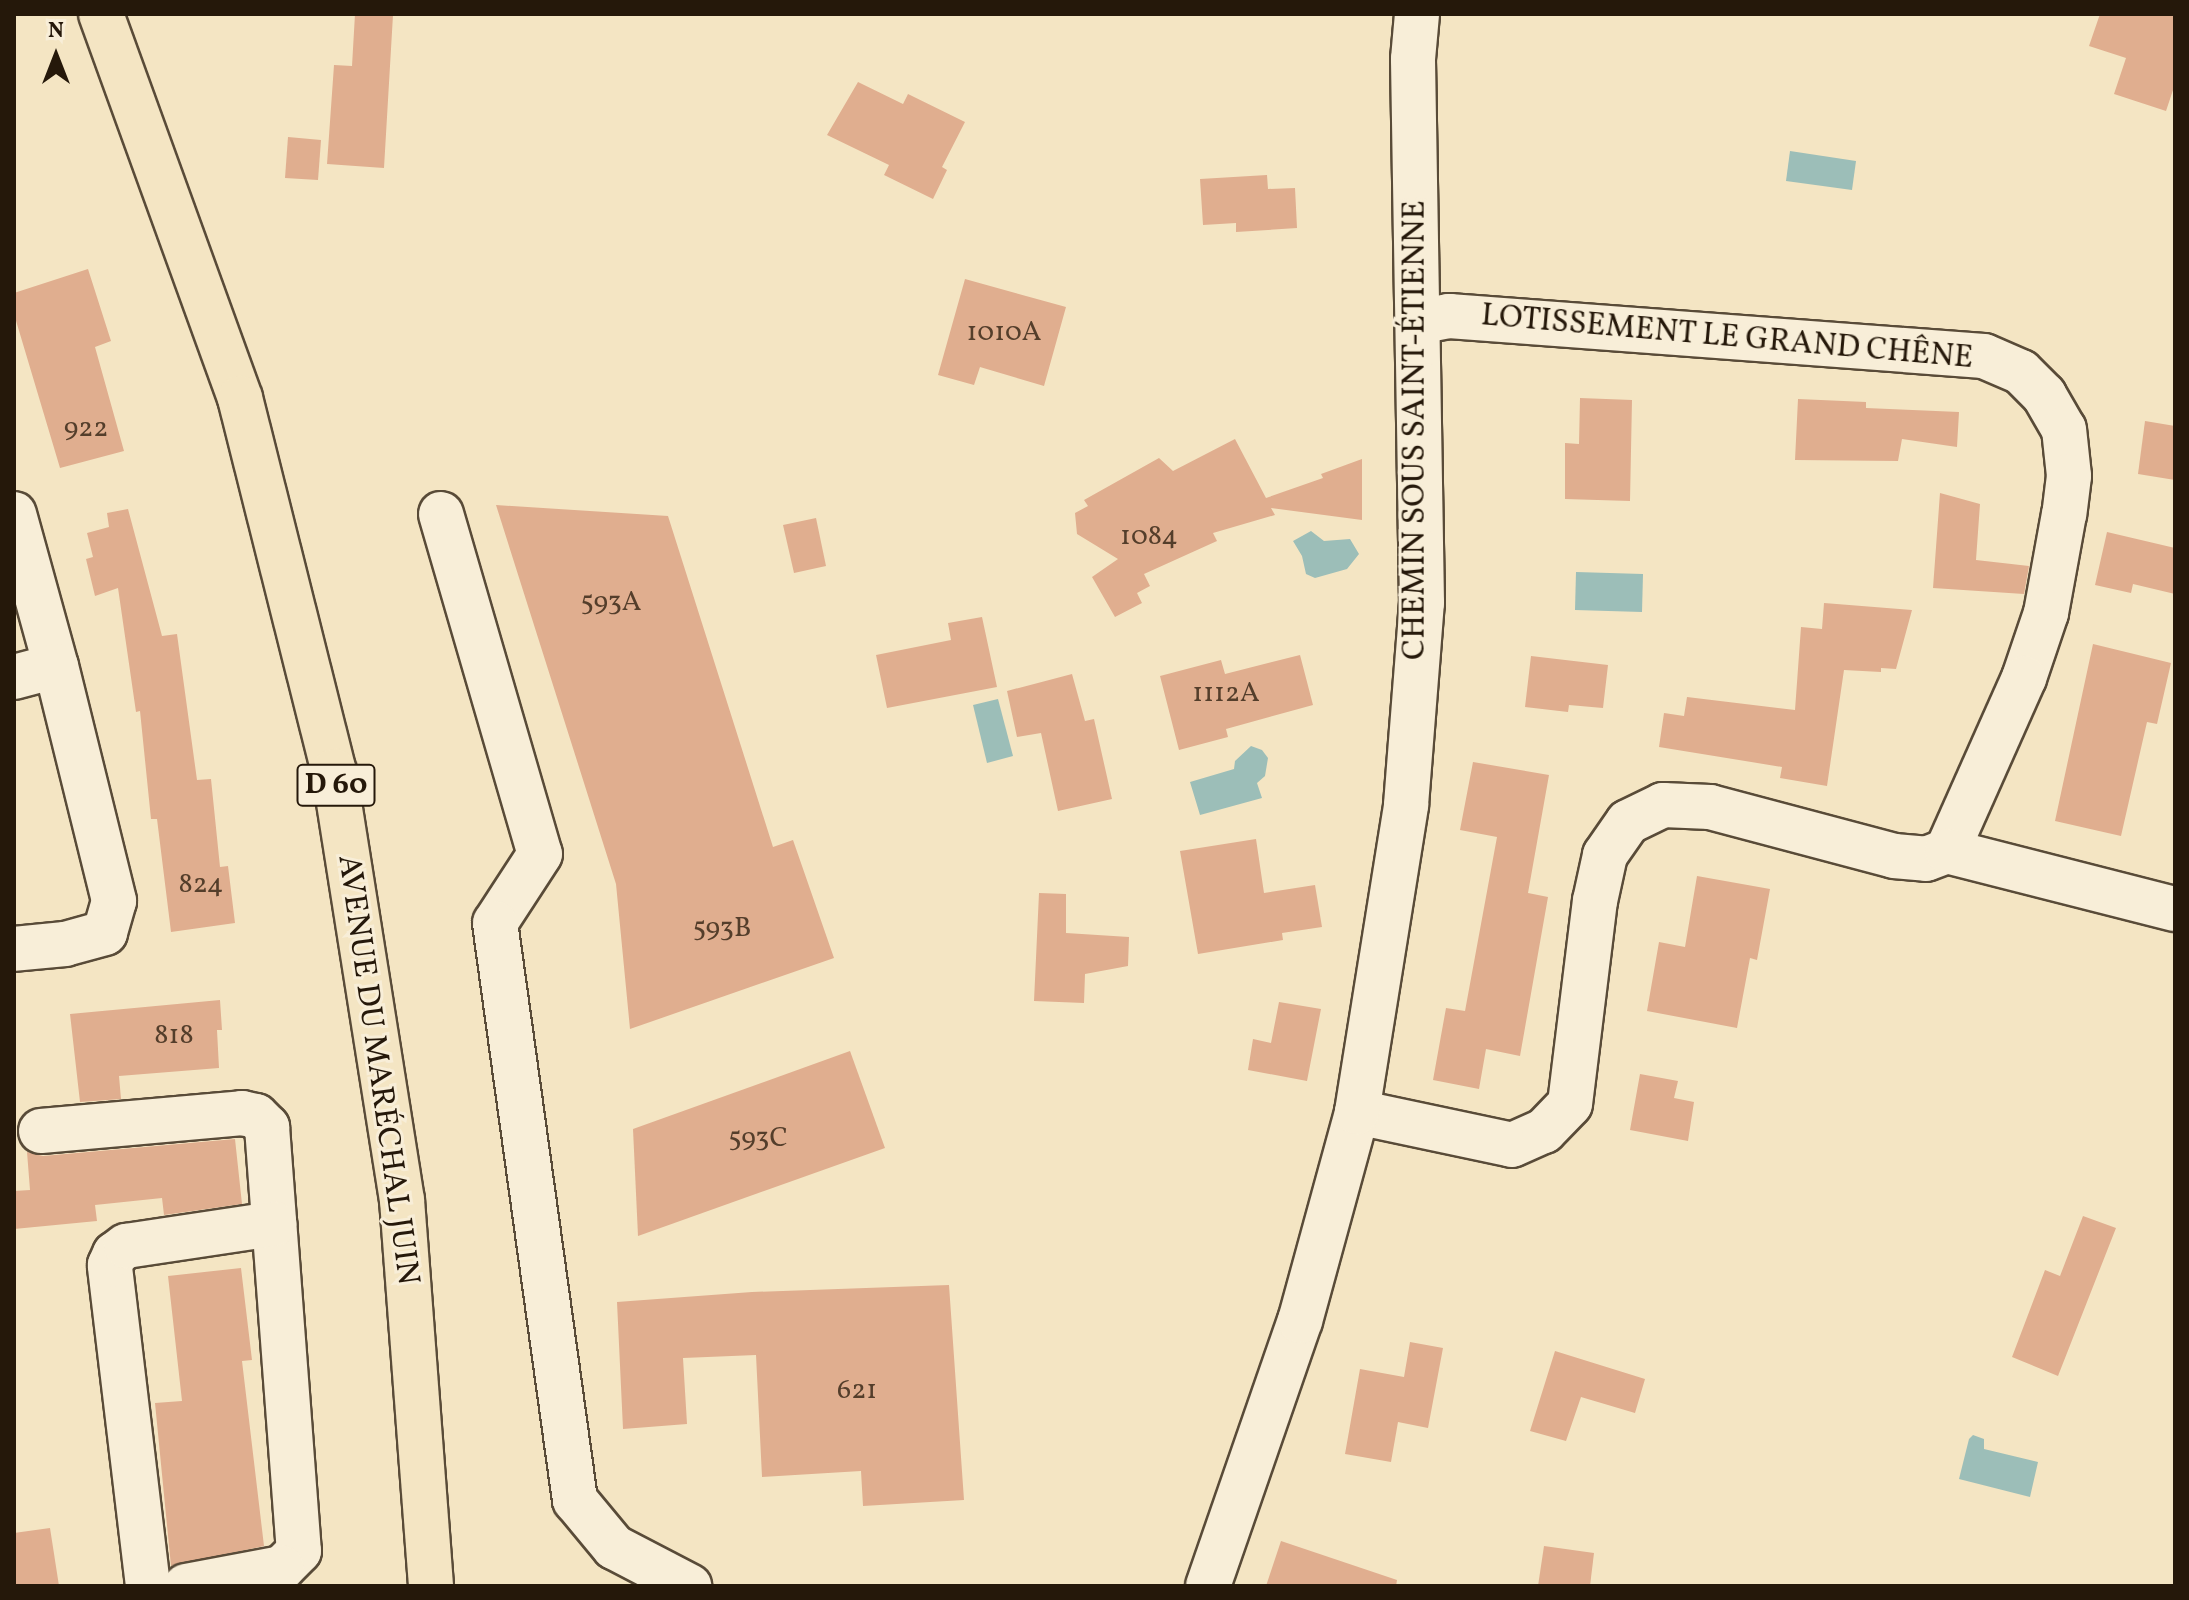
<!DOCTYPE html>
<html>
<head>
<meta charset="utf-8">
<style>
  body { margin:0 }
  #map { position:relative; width:2189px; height:1600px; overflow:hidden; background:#f4e5c3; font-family:Vollkorn,serif }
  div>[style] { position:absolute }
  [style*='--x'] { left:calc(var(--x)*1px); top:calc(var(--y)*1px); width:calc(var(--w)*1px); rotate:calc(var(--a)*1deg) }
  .water>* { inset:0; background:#9cbeb8 }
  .building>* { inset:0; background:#e0ae8f }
  .roads { filter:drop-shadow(2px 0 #594b38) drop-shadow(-2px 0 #594b38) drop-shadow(0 2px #594b38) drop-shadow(0 -2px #594b38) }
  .minor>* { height:44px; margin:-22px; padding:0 22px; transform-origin:22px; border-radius:22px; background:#f8eed8 }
  .major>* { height:44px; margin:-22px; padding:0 22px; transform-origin:22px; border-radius:22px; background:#f4e5c3 }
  span { translate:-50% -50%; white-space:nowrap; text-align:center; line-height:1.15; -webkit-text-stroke:6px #f8eed8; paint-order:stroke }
  .number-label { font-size:28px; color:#543e2b }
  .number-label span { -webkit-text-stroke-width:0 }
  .shield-label span { padding:2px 6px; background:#f8eed8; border:2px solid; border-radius:6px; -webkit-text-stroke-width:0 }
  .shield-label { font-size:30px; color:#25180a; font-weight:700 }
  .street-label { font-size:32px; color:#25180a }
  .frame { position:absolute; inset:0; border:16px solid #25180a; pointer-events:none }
  .north { position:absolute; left:16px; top:16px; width:80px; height:80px; -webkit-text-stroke:6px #f8eed8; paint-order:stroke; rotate:0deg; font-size:22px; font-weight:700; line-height:32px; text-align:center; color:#25180a }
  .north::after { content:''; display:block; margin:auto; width:28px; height:36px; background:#25180a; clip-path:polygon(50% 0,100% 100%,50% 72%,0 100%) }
</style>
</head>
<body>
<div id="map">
  <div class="water">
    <i style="clip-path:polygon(1790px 151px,1856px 161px,1852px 190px,1786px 181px)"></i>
    <i style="clip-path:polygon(1311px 531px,1324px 541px,1350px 539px,1359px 554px,1347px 569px,1315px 578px,1306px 574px,1302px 556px,1293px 541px)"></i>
    <i style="clip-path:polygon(1576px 572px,1643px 574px,1642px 612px,1575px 610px)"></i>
    <i style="clip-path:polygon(998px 699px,1013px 756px,987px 763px,973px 705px)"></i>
    <i style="clip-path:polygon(1251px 746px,1262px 750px,1268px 758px,1265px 776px,1257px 783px,1262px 798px,1200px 815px,1190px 782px,1234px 769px,1235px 761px)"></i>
    <i style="clip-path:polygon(1973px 1435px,1984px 1439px,1984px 1449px,2038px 1462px,2030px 1497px,1959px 1479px,1969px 1439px)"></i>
  </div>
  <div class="building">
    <i style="clip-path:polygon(355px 14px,393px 15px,384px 168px,327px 164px,334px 65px,352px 66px)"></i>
    <i style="clip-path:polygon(2100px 14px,2175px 14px,2175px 84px,2166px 111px,2114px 94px,2126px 58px,2089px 46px)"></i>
    <i style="clip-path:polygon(858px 82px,903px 104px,908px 94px,965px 122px,942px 167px,947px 170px,933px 199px,884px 175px,889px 165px,827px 135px)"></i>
    <i style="clip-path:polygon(288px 137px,321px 140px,318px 180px,285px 178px)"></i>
    <i style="clip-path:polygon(1267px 175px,1268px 189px,1295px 188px,1297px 228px,1236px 232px,1236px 223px,1203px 225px,1200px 179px)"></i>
    <i style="clip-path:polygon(88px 269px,111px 341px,95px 347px,124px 451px,60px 468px,14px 314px,14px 293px)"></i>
    <i style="clip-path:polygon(965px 279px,1066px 307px,1044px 386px,980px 367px,974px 385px,938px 375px)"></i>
    <i style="clip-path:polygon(1580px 398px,1632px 400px,1630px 501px,1565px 499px,1565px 443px,1579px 444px)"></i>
    <i style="clip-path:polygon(1798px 399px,1866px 402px,1866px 408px,1959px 412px,1957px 447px,1902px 439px,1898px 461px,1795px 460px)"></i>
    <i style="clip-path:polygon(2145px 421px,2175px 426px,2175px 480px,2138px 474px)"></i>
    <i style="clip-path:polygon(1235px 439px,1266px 498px,1323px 478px,1321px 474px,1362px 459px,1362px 520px,1271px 508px,1275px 515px,1213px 533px,1217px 541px,1144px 574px,1150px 586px,1137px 593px,1142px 603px,1115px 617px,1092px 577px,1118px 559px,1077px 534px,1075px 513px,1088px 506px,1084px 500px,1159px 458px,1173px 471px)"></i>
    <i style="clip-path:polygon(1940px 493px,1980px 504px,1976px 560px,2029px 566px,2024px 594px,1933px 588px)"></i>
    <i style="clip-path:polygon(496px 505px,668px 516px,773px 847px,793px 840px,834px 958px,630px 1029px,616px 884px)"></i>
    <i style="clip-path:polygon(128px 509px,162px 636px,177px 634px,197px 780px,211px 779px,220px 867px,228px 866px,235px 923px,171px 932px,157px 819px,151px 819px,140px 711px,136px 712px,118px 588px,95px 596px,86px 559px,93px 557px,87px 533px,109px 527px,107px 513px)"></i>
    <i style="clip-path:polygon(816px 518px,826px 566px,794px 573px,783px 525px)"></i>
    <i style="clip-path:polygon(2107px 532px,2175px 548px,2175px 594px,2133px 584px,2131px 593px,2095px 585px)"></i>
    <i style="clip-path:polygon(1824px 603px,1912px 610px,1896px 669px,1881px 668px,1881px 672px,1844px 670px,1827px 786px,1780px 778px,1782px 767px,1659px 747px,1664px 713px,1684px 716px,1687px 697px,1795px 710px,1801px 627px,1822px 629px)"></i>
    <i style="clip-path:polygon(982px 617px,997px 687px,887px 708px,876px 655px,951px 640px,948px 623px)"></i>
    <i style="clip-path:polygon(2093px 644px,2171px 663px,2157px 724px,2147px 722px,2121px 836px,2055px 821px)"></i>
    <i style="clip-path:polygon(1300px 655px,1313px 705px,1226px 729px,1228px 737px,1179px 750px,1160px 676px,1221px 660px,1225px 674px)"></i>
    <i style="clip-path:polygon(1531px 656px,1608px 665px,1603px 708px,1569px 705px,1568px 712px,1525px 707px)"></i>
    <i style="clip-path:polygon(1072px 674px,1085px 721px,1094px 719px,1112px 799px,1058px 811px,1041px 733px,1017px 737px,1007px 691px)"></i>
    <i style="clip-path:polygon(1473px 762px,1549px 775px,1528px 893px,1548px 897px,1520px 1056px,1486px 1049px,1479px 1089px,1433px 1080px,1446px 1008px,1465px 1011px,1497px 837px,1460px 830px)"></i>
    <i style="clip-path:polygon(1256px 839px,1264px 893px,1315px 885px,1322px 927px,1282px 933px,1283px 940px,1198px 954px,1180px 851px)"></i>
    <i style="clip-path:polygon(1697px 876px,1770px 889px,1757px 960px,1750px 958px,1737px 1028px,1647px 1011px,1659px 942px,1685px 947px)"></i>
    <i style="clip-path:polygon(1039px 893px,1066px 894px,1066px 933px,1129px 937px,1128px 966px,1085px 974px,1084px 1003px,1034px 1001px)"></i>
    <i style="clip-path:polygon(220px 1000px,222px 1030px,217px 1030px,219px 1068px,119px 1076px,121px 1099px,80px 1102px,70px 1014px)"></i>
    <i style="clip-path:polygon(1279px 1002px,1321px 1009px,1307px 1081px,1248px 1070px,1253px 1039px,1271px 1043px)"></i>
    <i style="clip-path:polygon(850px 1051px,885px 1148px,638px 1236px,633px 1129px)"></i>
    <i style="clip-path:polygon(1640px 1074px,1678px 1081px,1674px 1098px,1694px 1102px,1688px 1141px,1630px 1130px)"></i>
    <i style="clip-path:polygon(235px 1139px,242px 1204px,164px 1215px,162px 1198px,95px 1205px,97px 1221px,14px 1229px,14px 1191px,30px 1190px,27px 1152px,43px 1156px)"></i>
    <i style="clip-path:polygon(2083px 1216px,2116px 1228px,2058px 1376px,2012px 1357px,2045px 1270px,2060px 1276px)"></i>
    <i style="clip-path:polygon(241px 1268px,252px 1360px,242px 1361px,264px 1546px,171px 1566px,155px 1403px,182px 1401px,168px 1276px)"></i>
    <i style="clip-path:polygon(949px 1285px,964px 1500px,863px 1506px,861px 1471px,762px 1477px,756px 1355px,683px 1358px,687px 1424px,623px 1429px,617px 1302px,752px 1292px)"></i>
    <i style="clip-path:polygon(1410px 1342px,1443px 1348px,1428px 1428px,1398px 1422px,1391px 1462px,1345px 1454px,1360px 1369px,1404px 1377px)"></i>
    <i style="clip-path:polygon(1555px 1351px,1645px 1379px,1635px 1413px,1581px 1397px,1566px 1441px,1530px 1431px)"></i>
    <i style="clip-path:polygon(50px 1528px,59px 1586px,14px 1586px,14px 1533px)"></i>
    <i style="clip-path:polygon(1281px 1541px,1397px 1580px,1396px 1586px,1266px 1586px)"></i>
    <i style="clip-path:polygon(1544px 1546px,1594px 1553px,1590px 1586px,1538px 1586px)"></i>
  </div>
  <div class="roads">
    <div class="minor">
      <i style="--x:1418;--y:322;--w:32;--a:-11"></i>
      <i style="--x:1449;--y:316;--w:536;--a:4.28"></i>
      <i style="--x:1984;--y:356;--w:40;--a:23.4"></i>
      <i style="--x:2021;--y:372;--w:33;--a:45"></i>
      <i style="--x:2044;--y:395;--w:39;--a:60"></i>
      <i style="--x:2064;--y:429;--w:47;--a:83.9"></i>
      <i style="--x:2069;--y:476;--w:38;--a:97"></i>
      <i style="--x:2064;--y:514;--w:101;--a:100.3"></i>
      <i style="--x:2046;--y:613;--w:69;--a:108.7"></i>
      <i style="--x:2024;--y:678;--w:189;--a:114"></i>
      <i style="--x:14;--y:514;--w:158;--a:74.6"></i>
      <i style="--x:441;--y:514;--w:354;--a:73.8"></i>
      <i style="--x:540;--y:854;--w:82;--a:123.1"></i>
      <i style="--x:495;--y:923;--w:583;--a:82.11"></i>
      <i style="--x:575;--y:1500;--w:61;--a:50.3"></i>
      <i style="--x:614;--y:1547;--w:85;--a:27.5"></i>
      <i style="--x:14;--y:677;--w:43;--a:-14.7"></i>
      <i style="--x:56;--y:666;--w:242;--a:76.1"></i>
      <i style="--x:114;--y:901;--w:33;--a:106"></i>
      <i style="--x:105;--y:933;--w:41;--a:164.6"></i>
      <i style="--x:65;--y:944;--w:51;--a:174.4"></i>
      <i style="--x:1357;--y:1112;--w:158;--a:12"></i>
      <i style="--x:1512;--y:1145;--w:35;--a:-24"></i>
      <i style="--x:1544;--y:1131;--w:37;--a:-46"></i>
      <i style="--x:1570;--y:1104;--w:205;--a:-83"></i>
      <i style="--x:1595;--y:901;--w:47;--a:-77.7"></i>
      <i style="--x:1605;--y:855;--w:40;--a:-55.1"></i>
      <i style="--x:1628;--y:822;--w:39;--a:-26"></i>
      <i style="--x:1663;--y:805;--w:47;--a:2.4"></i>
      <i style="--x:1710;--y:807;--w:190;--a:14.9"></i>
      <i style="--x:1894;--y:856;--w:32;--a:5"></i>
      <i style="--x:1926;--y:859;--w:22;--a:-21"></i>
      <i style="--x:1947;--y:851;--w:235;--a:14.3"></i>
      <i style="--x:41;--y:1131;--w:202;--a:-5.1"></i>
      <i style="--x:242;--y:1113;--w:14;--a:12"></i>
      <i style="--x:256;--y:1116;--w:16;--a:45"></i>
      <i style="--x:267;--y:1127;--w:425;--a:85.7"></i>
      <i style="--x:299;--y:1551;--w:24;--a:135"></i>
      <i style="--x:282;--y:1568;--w:98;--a:169.4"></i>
      <i style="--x:148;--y:1586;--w:323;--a:-96.8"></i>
      <i style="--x:110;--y:1265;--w:12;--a:-66"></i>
      <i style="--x:115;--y:1254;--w:14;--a:-36"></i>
      <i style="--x:126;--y:1246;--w:150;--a:-8.5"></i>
      <i style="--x:1208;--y:1586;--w:281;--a:-70.9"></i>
      <i style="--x:1300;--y:1321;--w:217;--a:-74.7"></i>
      <i style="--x:1357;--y:1112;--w:311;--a:-80.9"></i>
      <i style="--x:1406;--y:805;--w:203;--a:-85.5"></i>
      <i style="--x:1422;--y:603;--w:544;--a:-90.95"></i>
      <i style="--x:1413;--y:59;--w:45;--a:-84.9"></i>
    </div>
    <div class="major">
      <i style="--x:101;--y:14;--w:408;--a:70.1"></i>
      <i style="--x:240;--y:398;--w:385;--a:75.9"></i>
      <i style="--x:334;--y:771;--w:434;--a:81"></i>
      <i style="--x:402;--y:1200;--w:387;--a:85.7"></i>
    </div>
  </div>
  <div class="number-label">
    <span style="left:1004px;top:333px">1010A</span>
    <span style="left:86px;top:429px">922</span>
    <span style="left:1149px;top:537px">1084</span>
    <span style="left:611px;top:603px">593A</span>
    <span style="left:1226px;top:694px">1112A</span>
    <span style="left:201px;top:885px">824</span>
    <span style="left:722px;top:929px">593B</span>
    <span style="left:174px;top:1036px">818</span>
    <span style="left:758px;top:1139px">593C</span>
    <span style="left:857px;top:1391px">621</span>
  </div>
  <div class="shield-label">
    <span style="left:336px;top:785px">D 60</span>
  </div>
  <div class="street-label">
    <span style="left:1727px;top:338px;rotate:5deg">LOTISSEMENT LE GRAND CHÊNE</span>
    <span style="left:1416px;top:430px;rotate:-90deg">CHEMIN SOUS SAINT-ÉTIENNE</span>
    <span style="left:377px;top:1070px;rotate:82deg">AVENUE DU MARÉCHAL JUIN</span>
  </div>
  <div class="frame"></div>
  <div class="north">N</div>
</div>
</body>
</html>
